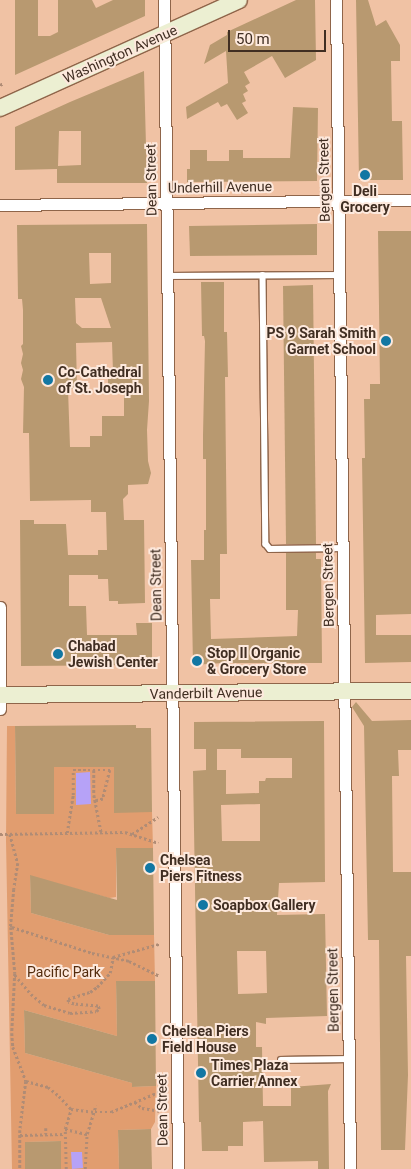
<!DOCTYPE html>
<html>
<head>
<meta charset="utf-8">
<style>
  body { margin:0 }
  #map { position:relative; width:411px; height:1169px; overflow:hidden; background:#f0c2a4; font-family:Roboto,sans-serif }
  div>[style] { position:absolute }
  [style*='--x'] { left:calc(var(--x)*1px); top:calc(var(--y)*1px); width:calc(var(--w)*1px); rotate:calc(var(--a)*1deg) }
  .green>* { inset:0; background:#e19d6f }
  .water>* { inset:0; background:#b6a2f7 }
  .building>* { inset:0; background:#b89970 }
  .path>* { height:2.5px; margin-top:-1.25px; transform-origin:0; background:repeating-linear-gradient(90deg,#b08c75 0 2.5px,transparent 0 5px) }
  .roads { filter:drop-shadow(1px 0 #8f654a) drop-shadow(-1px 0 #8f654a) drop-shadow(0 1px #8f654a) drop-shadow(0 -1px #8f654a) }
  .service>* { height:5.5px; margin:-2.75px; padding:0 2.75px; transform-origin:2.75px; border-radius:2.75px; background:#fff }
  .minor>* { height:11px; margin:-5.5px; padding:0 5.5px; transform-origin:5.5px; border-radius:5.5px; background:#fff }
  .secondary>* { height:16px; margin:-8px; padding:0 8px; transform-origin:8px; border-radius:8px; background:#ecefd2 }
  .dots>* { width:14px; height:14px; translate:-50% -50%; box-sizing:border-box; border:2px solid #fde9dd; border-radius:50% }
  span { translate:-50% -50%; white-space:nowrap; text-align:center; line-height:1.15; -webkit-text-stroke:4px #fde9dd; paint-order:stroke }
  .street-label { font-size:14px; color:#402e22 }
  .poi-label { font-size:14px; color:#402e22; font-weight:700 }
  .right { translate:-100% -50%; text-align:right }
  .left { translate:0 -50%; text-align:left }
  .park-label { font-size:14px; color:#542c0d }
  .scale { position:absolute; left:228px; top:30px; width:98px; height:22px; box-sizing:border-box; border:2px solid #402e22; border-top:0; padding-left:6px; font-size:15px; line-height:18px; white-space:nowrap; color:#402e22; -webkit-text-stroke:4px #fde9dd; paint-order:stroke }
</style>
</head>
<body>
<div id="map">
  <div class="green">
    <i style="clip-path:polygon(7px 726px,15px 726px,16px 814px,54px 814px,54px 767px,114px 767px,114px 812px,152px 812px,153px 848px,116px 849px,116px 897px,109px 898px,30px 876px,31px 913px,109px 935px,154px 935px,155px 981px,116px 981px,117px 1036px,24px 1010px,25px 1053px,132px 1083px,132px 1087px,156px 1086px,155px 1122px,151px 1129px,118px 1130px,119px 1169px,61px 1169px,61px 1141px,25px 1142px,25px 1169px,12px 1169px,6px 840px)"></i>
  </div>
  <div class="water">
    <i style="clip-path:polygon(90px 772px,91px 804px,76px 805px,76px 773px)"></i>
    <i style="clip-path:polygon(71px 1152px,82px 1152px,83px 1168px,72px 1169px)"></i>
  </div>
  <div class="building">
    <i style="clip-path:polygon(15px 0,38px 0,38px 36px,50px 36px,58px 32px,58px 0,92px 0,96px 8px,113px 0,145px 0,145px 16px,15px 75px)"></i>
    <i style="clip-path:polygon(296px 0,315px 0,316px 60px,285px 78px,272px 56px,244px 72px,250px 83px,245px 86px,248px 91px,243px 94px,246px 101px,242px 103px,248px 113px,237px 120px,227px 104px,221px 107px,218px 102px,187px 119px,186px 107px,228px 83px,226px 51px,204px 64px,210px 45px,227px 35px,227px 32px)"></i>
    <i style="clip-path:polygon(356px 0,368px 0,376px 26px,386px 20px,400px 45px,400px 61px,391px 61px,392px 121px,402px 121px,403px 180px,359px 180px)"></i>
    <i style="clip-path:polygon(evenodd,144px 71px,147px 183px,57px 183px,57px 169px,15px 170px,15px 127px,70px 102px,144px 71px,59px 131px,81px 131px,81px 165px,58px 166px,59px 131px)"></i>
    <i style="clip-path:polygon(293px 107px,318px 108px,317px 181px,187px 182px,187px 169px,190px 169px,190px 150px,207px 150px,207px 161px,229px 161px,229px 150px,243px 150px,243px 158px,290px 158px)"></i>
    <i style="clip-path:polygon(evenodd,147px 224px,149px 401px,147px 430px,148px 461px,151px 473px,148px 484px,128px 485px,128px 494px,123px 499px,124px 520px,144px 520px,145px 603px,118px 604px,118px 601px,109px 601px,108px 579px,98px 579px,98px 575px,69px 575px,69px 606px,86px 606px,87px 635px,137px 635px,136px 623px,152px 623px,152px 665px,21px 666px,20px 520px,34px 520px,34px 524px,66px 524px,68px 555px,98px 555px,98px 550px,107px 550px,106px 512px,91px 512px,91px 500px,30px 501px,29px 433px,23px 433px,24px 387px,21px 379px,23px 370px,21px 363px,23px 354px,21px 346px,23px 344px,23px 310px,22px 299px,18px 299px,17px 225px,147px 224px,89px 253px,111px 253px,111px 283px,90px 284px,89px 253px,147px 224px,75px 298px,101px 298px,111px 328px,82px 328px,76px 323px,75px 298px,147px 224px,112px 342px,113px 372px,108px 372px,108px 387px,124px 386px,124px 416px,102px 416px,102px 436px,90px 436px,90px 447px,70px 447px,68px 389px,77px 389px,76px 343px,112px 342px)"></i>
    <i style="clip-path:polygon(317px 224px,317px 255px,190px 256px,189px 226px)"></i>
    <i style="clip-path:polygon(378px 231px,411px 231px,411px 614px,376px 615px,376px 635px,411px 635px,411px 662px,365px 663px,362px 458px,365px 458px,364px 399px,370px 399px,370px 384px,380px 384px)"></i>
    <i style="clip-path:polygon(201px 282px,224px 282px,224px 332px,227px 332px,228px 377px,225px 377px,227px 554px,220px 554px,220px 599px,210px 599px,211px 639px,297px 636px,298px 610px,286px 610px,286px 553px,316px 553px,316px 559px,321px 559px,322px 663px,223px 663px,193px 665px,191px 560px,204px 560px,204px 530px,206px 530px,206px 459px,203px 459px,203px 435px,205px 341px,204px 336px,202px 336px)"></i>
    <i style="clip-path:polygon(313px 285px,316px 544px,286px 544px,283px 286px)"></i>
    <i style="clip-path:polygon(356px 702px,372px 721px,411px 720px,411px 750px,398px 750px,399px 776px,392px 776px,393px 872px,411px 872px,411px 956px,406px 956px,408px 1075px,405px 1150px,381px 1150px,379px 940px,368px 940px,364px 726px,352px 707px)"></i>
    <i style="clip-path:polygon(evenodd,324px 721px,325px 882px,279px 883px,277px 915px,325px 914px,327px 1016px,266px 1018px,266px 1024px,256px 1022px,256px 1047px,262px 1047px,263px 1106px,291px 1106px,291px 1087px,331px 1084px,328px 1091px,329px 1169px,318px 1169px,318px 1161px,264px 1162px,263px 1121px,243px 1122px,243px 1146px,228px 1146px,228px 1151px,202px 1151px,201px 1122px,199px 1122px,193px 771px,206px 770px,206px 749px,194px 749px,194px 722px,324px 721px,217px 749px,241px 749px,241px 758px,292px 758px,292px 778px,266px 778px,265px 781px,259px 781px,259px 793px,226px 794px,226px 770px,217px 770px,217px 749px,324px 721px,260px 804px,260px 841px,222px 841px,221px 805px,260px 804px,324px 721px,237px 951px,266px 951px,267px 993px,238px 994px,237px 951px)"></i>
    <i style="clip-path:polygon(136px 725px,136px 728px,151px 728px,152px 812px,114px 813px,114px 767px,54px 767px,54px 814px,16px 814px,15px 726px)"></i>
    <i style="clip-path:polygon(116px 848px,153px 848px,154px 935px,109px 935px,31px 913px,30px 875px,117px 900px)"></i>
    <i style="clip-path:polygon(116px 981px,155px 981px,156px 1086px,132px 1087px,132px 1083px,25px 1053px,24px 1010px,117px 1036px)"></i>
    <i style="clip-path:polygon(151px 1129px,152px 1169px,119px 1169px,118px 1130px)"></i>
    <i style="clip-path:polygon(61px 1141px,61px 1169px,25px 1169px,25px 1142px)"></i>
  </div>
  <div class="path">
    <i style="--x:0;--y:85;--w:4;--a:-27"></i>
    <i style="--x:94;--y:770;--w:25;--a:90"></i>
    <i style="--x:94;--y:795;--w:38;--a:79"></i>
    <i style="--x:67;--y:833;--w:38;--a:-81"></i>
    <i style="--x:73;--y:795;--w:25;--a:-90"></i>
    <i style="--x:73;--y:770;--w:37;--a:0"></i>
    <i style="--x:110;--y:770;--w:30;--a:104"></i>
    <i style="--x:103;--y:799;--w:8;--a:166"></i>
    <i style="--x:0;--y:834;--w:125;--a:-0.9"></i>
    <i style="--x:125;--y:832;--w:35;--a:18"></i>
    <i style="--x:10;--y:834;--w:30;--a:75"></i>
    <i style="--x:18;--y:863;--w:26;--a:99"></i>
    <i style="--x:14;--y:889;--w:38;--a:95"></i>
    <i style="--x:11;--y:927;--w:46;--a:85"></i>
    <i style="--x:15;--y:973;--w:60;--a:92.9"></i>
    <i style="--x:12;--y:1033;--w:14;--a:86"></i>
    <i style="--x:13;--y:1047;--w:36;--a:69"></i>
    <i style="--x:26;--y:1081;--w:49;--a:97"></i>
    <i style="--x:20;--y:1130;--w:39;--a:90"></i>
    <i style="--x:132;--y:834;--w:31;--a:-33"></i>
    <i style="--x:12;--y:927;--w:84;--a:18"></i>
    <i style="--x:92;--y:953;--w:38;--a:12"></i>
    <i style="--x:129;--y:961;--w:34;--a:26"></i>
    <i style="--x:15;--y:975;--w:25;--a:50"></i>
    <i style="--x:31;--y:994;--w:17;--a:40"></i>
    <i style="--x:44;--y:1005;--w:27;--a:17"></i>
    <i style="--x:70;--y:1013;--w:26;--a:-4"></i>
    <i style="--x:96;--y:1011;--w:4;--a:-34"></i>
    <i style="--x:99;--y:1009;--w:3;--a:-108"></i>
    <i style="--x:98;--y:1006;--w:24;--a:-175"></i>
    <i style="--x:74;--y:1004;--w:6;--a:-162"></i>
    <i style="--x:68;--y:1002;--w:3;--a:-90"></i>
    <i style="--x:68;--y:999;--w:23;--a:-18"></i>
    <i style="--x:90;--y:992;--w:9;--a:-36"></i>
    <i style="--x:97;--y:987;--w:19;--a:-47"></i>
    <i style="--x:110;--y:973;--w:16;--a:-79"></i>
    <i style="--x:113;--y:957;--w:48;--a:-15.8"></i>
    <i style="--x:26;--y:1081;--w:23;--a:15"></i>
    <i style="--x:48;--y:1087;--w:14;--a:39"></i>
    <i style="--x:59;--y:1096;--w:18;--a:47"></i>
    <i style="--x:71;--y:1109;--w:24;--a:7"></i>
    <i style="--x:95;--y:1112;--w:16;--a:0"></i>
    <i style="--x:111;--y:1112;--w:54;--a:-22.8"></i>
    <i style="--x:135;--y:1102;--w:9;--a:41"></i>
    <i style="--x:142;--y:1108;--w:19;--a:9"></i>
    <i style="--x:46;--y:1128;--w:6;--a:90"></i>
    <i style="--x:65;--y:1129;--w:23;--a:13"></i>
    <i style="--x:20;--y:1135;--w:45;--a:-1.3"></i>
    <i style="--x:66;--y:1169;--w:40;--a:-91.4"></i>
    <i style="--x:65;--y:1129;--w:21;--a:-73"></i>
    <i style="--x:85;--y:1169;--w:35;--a:-87"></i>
    <i style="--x:87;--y:1134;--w:30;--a:-73"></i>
  </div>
  <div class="roads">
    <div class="service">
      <i style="--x:263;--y:275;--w:269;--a:89.4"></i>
      <i style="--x:266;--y:544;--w:6;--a:51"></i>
      <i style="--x:270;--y:549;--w:73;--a:-0.8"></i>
      <i style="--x:167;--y:276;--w:173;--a:-0.3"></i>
      <i style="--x:281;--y:1060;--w:68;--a:-0.8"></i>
    </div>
    <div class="minor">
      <i style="--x:164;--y:0;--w:1169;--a:89.31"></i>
      <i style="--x:336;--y:0;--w:1169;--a:89.31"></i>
      <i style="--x:0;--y:205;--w:411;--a:-0.7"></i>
      <i style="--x:0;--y:607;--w:102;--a:90"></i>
    </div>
    <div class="secondary">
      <i style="--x:0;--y:108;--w:262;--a:-24.3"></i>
      <i style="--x:0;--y:695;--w:411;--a:-0.6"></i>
    </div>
  </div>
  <div class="dots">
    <i style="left:365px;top:175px;background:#1277a3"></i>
    <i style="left:386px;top:341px;background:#1277a3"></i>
    <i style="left:48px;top:380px;background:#1277a3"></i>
    <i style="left:58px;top:654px;background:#1277a3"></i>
    <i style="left:197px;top:661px;background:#1277a3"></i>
    <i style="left:150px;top:868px;background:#1277a3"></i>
    <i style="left:203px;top:905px;background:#1277a3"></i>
    <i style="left:152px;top:1039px;background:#1277a3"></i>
    <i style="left:201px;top:1073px;background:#1277a3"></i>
  </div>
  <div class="street-label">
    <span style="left:120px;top:54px;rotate:-24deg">Washington Avenue</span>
    <span style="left:151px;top:180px;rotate:-91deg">Dean Street</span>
    <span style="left:324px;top:180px;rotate:-91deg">Bergen Street</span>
    <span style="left:220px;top:187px;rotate:-1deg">Underhill Avenue</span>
    <span style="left:156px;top:585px;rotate:-91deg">Dean Street</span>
    <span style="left:328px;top:585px;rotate:-91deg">Bergen Street</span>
    <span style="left:206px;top:693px;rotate:-1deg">Vanderbilt Avenue</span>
    <span style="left:333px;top:990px;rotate:-91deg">Bergen Street</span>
    <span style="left:162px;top:1110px;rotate:-91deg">Dean Street</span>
  </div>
  <div class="poi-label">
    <span style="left:365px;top:199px">Deli<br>Grocery</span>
    <span class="right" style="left:376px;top:341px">PS 9 Sarah Smith<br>Garnet School</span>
    <span class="left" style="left:58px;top:380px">Co-Cathedral<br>of St. Joseph</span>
    <span class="left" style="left:68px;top:654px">Chabad<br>Jewish Center</span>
    <span class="left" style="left:207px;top:661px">Stop II Organic<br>&amp; Grocery Store</span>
    <span class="left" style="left:160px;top:868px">Chelsea<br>Piers Fitness</span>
    <span class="left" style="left:213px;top:905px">Soapbox Gallery</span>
    <span class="left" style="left:162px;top:1039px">Chelsea Piers<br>Field House</span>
    <span class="left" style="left:211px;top:1073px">Times Plaza<br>Carrier Annex</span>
  </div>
  <div class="park-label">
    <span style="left:64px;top:972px">Pacific Park</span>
  </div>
  <div class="scale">50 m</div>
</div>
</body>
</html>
